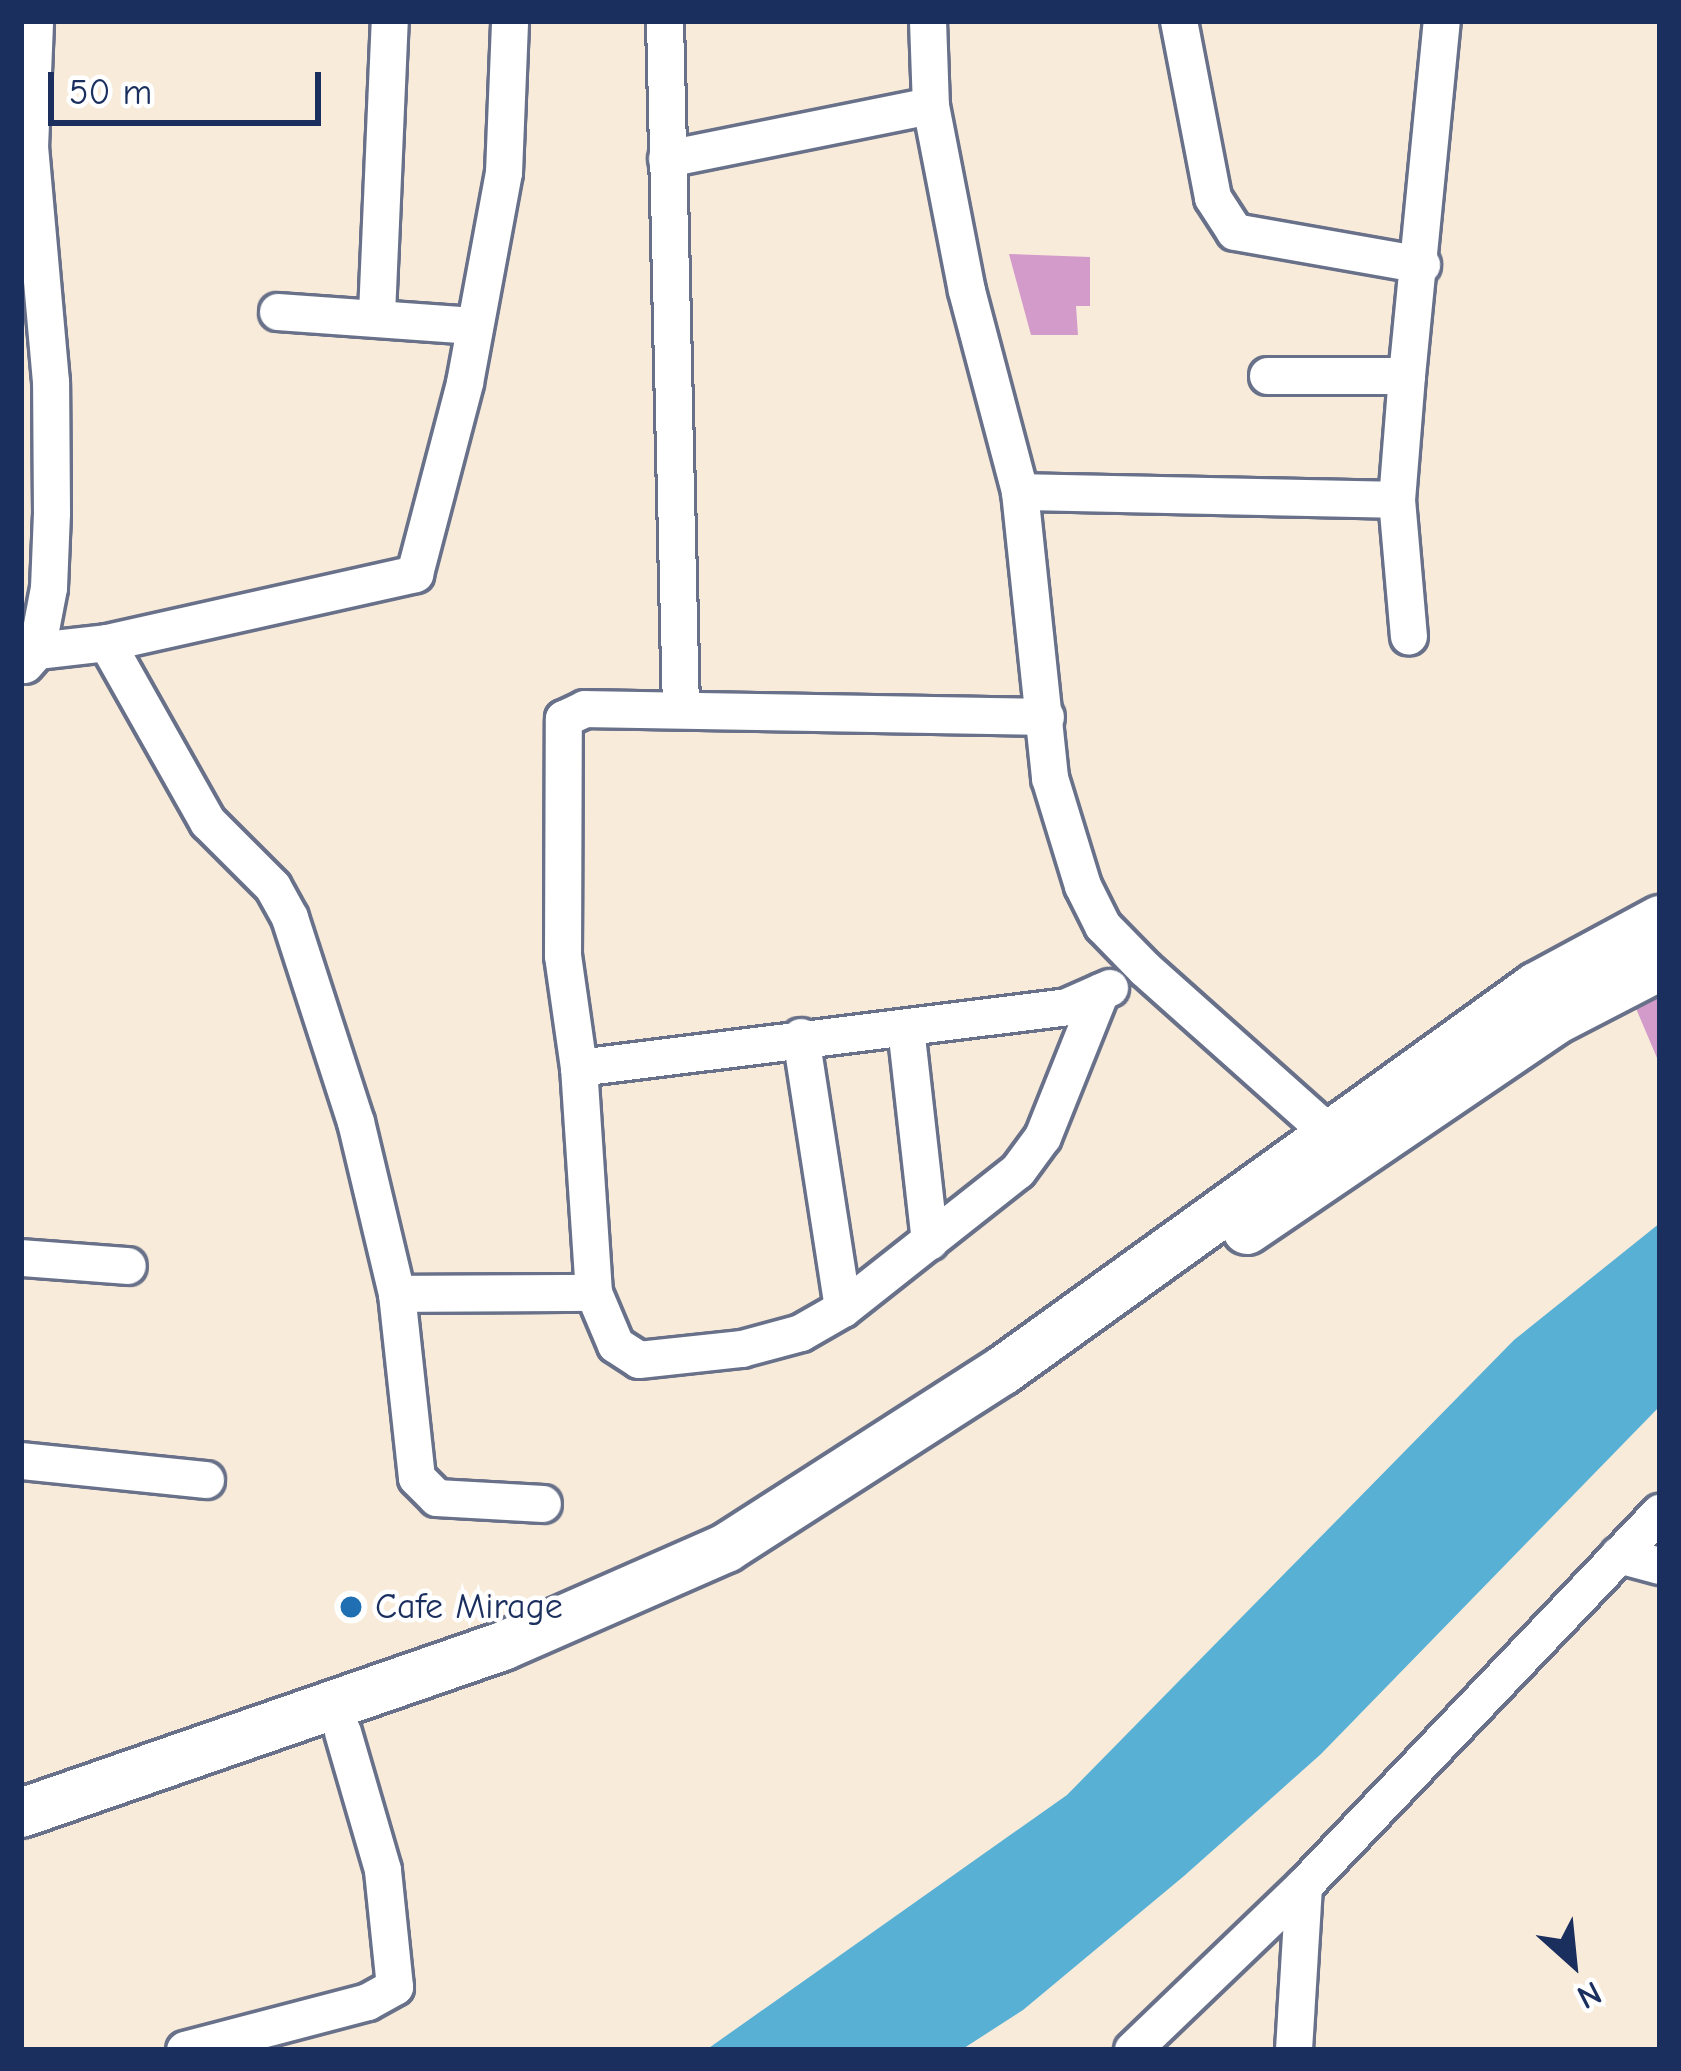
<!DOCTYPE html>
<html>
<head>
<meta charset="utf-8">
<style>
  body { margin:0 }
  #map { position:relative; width:1681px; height:2071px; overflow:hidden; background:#f8ebda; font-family:"Comic Neue",sans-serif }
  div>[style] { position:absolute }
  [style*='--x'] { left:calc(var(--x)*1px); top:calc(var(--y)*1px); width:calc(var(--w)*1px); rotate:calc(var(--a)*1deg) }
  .water>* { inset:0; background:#58b0d5 }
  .building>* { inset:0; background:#d39bca }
  .roads { filter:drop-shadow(3px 0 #687189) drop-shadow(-3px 0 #687189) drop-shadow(0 3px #687189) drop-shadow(0 -3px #687189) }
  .street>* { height:36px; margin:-18px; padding:0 18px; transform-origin:18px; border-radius:18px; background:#fff }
  .secondary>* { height:48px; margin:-24px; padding:0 24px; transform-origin:24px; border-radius:24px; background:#fff }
  .dots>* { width:33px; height:33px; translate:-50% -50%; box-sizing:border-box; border:6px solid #fff; border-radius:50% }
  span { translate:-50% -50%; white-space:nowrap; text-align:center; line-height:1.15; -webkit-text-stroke:9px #fff; paint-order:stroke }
  .poi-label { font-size:36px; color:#1b2f5e }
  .left { translate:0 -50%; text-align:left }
  .frame { position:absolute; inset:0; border:24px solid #1b2f5e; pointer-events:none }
  .north { position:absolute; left:1513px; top:1903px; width:120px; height:120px; -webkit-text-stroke:9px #fff; paint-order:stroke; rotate:153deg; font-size:33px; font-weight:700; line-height:48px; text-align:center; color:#1b2f5e }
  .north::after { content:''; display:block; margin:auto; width:42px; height:54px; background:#1b2f5e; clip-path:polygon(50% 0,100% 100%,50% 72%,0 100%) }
  .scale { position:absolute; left:48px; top:72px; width:273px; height:54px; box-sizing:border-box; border:6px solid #1b2f5e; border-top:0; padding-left:15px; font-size:36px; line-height:42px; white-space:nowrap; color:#1b2f5e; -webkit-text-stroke:9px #fff; paint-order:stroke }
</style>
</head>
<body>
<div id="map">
  <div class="water">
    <i style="clip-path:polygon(1660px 1223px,1660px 1406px,1321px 1754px,1184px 1876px,1023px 2010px,961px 2050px,706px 2050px,1067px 1795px,1514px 1340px)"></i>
  </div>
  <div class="building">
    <i style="clip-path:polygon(1009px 254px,1090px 257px,1090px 306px,1076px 306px,1078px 335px,1031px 335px)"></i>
    <i style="clip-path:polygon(1660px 988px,1660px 1065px,1632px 999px)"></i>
  </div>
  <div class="roads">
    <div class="street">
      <i style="--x:665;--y:21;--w:688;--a:88.67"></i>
      <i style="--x:928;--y:21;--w:85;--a:88"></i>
      <i style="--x:931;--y:106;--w:188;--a:79"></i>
      <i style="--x:967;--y:291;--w:208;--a:75.2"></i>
      <i style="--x:1020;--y:492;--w:288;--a:84"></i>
      <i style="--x:1050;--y:778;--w:113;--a:73"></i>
      <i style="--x:1083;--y:886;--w:45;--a:63.4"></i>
      <i style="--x:1103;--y:926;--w:60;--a:45.7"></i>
      <i style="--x:1145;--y:969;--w:269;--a:41.7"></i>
      <i style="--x:1179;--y:21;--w:180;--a:79.1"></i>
      <i style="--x:1213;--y:198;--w:40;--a:57.1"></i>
      <i style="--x:1235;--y:232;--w:190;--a:10"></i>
      <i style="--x:667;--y:159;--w:269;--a:-11.4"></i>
      <i style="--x:278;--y:312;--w:196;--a:4.1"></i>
      <i style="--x:377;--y:314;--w:293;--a:-87.5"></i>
      <i style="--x:1268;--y:376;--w:139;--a:0"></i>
      <i style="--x:1407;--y:376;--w:357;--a:-84.4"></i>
      <i style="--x:1407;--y:376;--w:124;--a:94.6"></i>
      <i style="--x:1397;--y:500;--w:137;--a:85"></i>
      <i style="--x:1020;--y:492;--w:377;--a:1.2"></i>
      <i style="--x:107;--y:643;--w:206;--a:60.6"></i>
      <i style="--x:208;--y:822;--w:92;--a:45"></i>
      <i style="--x:273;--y:887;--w:35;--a:61"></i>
      <i style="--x:290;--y:918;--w:214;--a:72.1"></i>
      <i style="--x:356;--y:1122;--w:177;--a:76.6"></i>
      <i style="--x:397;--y:1294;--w:185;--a:83.8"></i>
      <i style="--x:417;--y:1478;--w:28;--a:45"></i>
      <i style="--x:437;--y:1498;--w:106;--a:3.2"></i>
      <i style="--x:37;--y:651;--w:70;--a:-6.5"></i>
      <i style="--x:107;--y:643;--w:316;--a:-12.6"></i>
      <i style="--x:415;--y:574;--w:197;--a:-75.3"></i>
      <i style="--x:465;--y:383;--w:214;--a:-79.5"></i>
      <i style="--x:504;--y:173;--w:152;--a:-87.7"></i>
      <i style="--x:25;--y:665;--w:18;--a:-49"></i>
      <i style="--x:37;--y:651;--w:64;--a:-79.2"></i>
      <i style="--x:49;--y:588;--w:75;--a:-87.7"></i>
      <i style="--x:52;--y:513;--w:131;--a:-90.4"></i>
      <i style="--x:51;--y:382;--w:235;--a:-95.1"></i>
      <i style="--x:30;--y:148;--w:127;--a:-87.7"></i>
      <i style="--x:906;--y:1028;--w:215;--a:83.6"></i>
      <i style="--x:801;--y:1037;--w:275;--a:81.2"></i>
      <i style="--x:579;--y:1068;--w:492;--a:-7.1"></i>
      <i style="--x:1067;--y:1007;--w:47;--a:-23.8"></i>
      <i style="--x:21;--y:1258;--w:107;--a:4.3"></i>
      <i style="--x:594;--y:1293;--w:56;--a:67.1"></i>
      <i style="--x:616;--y:1345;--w:27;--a:33"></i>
      <i style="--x:639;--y:1360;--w:104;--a:-6.1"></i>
      <i style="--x:742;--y:1349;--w:61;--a:-15.2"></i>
      <i style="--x:801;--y:1333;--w:48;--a:-29.7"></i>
      <i style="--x:843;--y:1309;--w:223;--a:-38.3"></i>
      <i style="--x:1018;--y:1171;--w:42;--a:-53.7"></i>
      <i style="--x:1043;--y:1137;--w:156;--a:-68.2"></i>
      <i style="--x:397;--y:1294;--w:197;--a:-0.3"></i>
      <i style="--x:594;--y:1293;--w:225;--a:-93.8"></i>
      <i style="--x:579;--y:1068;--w:113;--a:-98.1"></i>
      <i style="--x:563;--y:956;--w:237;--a:-89.8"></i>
      <i style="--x:564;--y:719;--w:23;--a:-25"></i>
      <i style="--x:585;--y:709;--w:461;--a:1"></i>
      <i style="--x:21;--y:1461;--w:186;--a:5.9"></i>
      <i style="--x:1619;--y:1555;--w:42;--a:15"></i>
      <i style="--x:185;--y:2050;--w:189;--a:-14.7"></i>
      <i style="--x:368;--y:2002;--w:31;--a:-29"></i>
      <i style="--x:395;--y:1987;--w:118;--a:-95.9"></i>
      <i style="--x:383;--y:1870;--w:144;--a:-106.2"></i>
      <i style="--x:1133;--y:2050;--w:237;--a:-43.8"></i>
      <i style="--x:1304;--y:1886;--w:516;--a:-46.34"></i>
      <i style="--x:1294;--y:2050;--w:164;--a:-86.5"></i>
    </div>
    <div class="secondary">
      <i style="--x:1247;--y:1230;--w:371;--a:-34.2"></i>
      <i style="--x:1554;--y:1021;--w:119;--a:-27.4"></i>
      <i style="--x:21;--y:1813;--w:510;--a:-19.11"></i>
      <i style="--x:503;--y:1646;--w:244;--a:-23.7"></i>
      <i style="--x:726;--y:1548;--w:328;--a:-32.7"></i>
      <i style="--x:1002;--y:1371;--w:658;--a:-35.72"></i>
      <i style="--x:1536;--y:987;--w:141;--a:-28.4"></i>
    </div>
  </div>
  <div class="dots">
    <i style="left:351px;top:1607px;background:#1f6fb2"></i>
  </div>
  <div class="poi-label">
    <span class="left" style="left:375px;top:1607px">Cafe Mirage</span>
  </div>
  <div class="frame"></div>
  <div class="north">N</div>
  <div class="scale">50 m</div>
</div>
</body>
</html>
